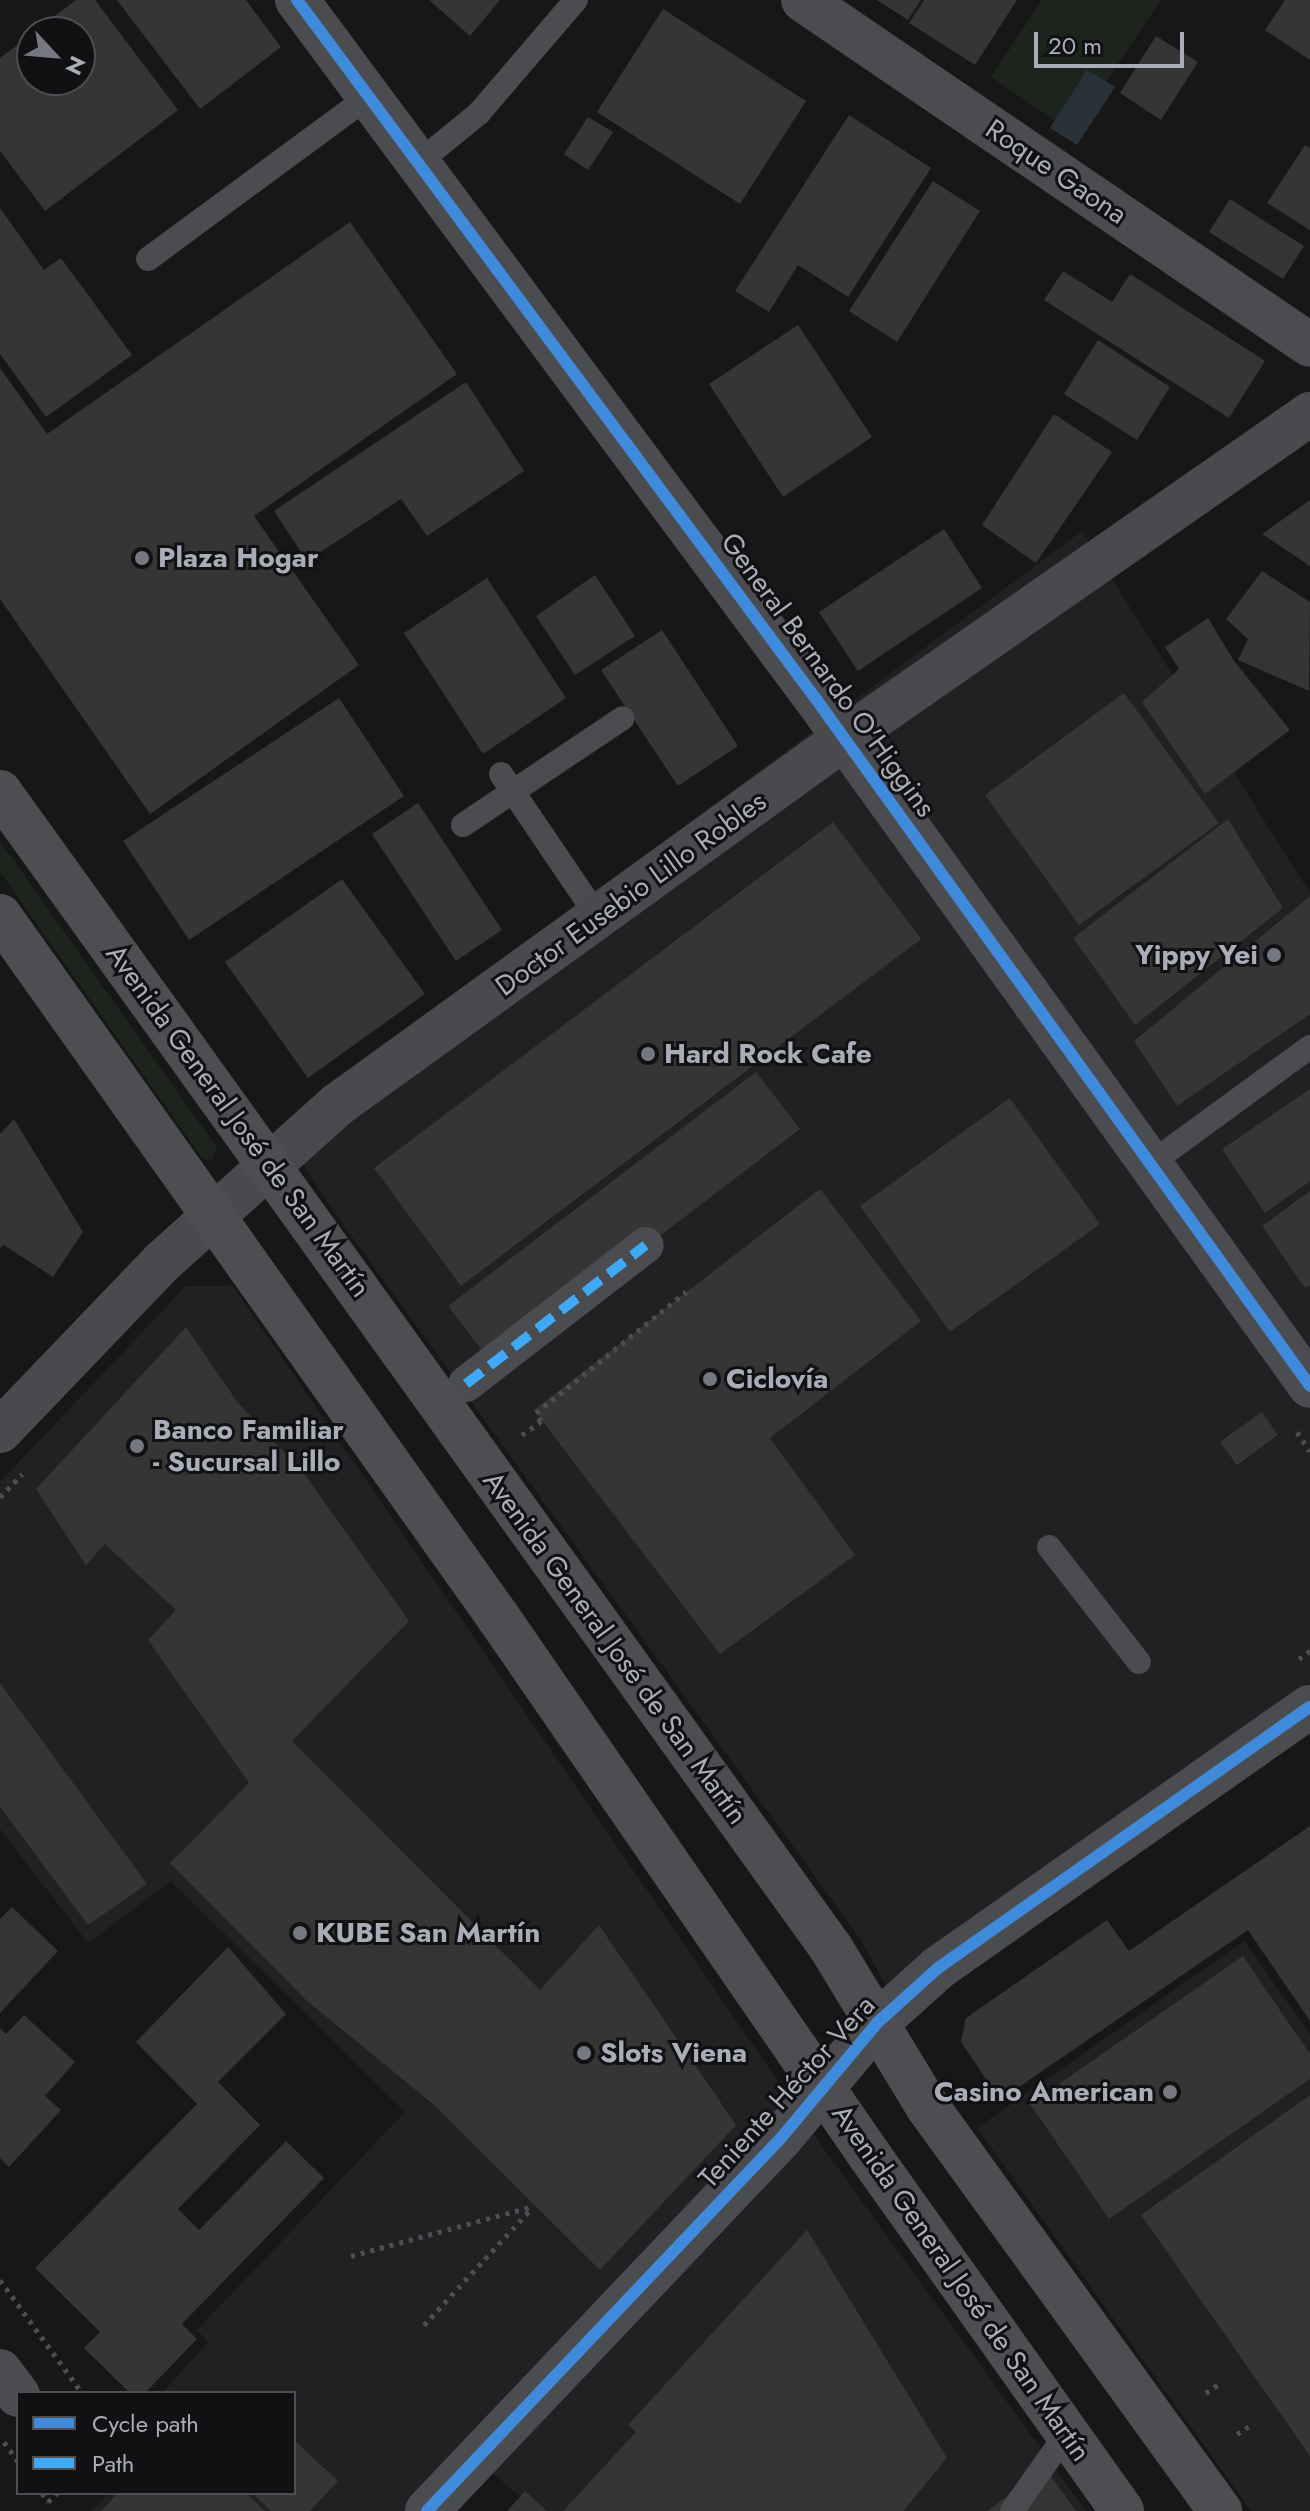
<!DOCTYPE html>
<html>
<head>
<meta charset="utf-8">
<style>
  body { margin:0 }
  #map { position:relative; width:1310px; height:2511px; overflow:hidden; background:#171717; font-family:Jost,sans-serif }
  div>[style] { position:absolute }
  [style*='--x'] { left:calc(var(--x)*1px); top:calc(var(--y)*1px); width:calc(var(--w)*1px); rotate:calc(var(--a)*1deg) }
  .built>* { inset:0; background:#212123 }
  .green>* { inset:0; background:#1d241e }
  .water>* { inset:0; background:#2a3239 }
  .building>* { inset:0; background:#353536 }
  .path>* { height:5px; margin-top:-2.5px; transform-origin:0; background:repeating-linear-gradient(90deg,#4d4e52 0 4px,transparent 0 10px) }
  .service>* { height:24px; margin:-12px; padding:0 12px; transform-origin:12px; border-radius:12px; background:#4b4c50 }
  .pedestrian>* { height:36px; margin:-18px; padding:0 18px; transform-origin:18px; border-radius:18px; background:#4b4c50 }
  .minor>* { height:44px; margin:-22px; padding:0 22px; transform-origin:22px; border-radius:22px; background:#4b4c50 }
  .tertiary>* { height:44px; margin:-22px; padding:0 22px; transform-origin:22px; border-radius:22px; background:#4b4c50 }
  .secondary>* { height:44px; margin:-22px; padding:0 22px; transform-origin:22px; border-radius:22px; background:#4a4a4e }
  .trunk>* { height:44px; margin:-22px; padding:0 22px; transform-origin:22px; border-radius:22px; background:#4e4e52 }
  .quiet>* { height:10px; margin-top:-5px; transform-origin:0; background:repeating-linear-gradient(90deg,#3fa9f5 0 20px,transparent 0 30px) }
  .cycleway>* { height:12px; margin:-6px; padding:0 6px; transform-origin:6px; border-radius:6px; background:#408adc }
  .dots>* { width:22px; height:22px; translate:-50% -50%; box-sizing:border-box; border:4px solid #111113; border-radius:50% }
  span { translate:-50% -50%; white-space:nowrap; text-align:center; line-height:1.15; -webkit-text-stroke:6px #111113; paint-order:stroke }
  .street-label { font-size:28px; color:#a8adb8 }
  .poi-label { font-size:28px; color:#a8adb8; font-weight:700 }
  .left { translate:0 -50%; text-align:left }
  .right { translate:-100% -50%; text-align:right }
  .legend { position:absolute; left:16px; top:2391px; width:280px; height:104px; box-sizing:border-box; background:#111113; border:2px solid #4d4f55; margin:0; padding:10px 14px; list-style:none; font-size:24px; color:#a8adb8 }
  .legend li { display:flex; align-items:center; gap:16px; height:40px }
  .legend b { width:40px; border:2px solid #4d4f55 }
  .north { position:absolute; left:16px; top:16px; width:80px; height:80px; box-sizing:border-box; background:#111113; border:2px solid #4d4f55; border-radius:50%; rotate:116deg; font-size:22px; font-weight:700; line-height:32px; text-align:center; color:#a8adb8 }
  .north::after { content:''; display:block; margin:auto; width:28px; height:36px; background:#757880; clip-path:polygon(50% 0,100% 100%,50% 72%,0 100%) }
  .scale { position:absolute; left:1034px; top:32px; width:150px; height:36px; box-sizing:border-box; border:4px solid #a8adb8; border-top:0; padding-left:10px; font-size:24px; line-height:28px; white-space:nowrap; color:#a8adb8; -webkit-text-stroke:6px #111113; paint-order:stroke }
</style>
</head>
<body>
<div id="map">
  <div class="built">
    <i style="clip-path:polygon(1082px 531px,1310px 893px,1310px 1707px,897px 2006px,861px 1940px,326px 1201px,280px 1127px)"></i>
    <i style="clip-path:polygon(186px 1286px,233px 1286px,827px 2153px,1086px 2511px,537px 2511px,476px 2459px,427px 2511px,91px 2511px,109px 2493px,294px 2493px,294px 2393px,162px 2393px,208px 2342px,197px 2330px,405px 2112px,171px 1881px,88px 1943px,0 1829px,0 1482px)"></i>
    <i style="clip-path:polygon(1244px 1941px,1310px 2034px,1310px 2511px,1251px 2511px,977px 2128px)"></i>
  </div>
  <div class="green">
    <i style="clip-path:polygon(1042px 0,1161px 0,1072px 132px,991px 77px)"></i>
    <i style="clip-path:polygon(0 841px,217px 1148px,211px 1161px,202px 1158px,0 872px)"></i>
  </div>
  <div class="water">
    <i style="clip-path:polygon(1087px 70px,1115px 87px,1077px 145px,1050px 128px)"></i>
  </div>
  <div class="building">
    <i style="clip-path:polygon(76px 0,95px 0,178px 110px,45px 211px,0 151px,0 58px,32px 34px,32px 80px,80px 80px,80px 32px,34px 32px)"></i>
    <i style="clip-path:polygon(117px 0,246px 0,281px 47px,200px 109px)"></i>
    <i style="clip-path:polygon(429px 0,500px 0,470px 36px)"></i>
    <i style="clip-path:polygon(877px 0,921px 0,908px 20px)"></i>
    <i style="clip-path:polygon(924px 0,1017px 0,975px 65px,909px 23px)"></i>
    <i style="clip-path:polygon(1285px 0,1310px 0,1310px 60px,1265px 30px)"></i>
    <i style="clip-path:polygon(663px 9px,806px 101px,740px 204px,597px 112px)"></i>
    <i style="clip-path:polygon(1156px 36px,1198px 62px,1161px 120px,1120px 93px)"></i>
    <i style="clip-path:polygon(849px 115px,931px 168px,848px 297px,798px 265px,769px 312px,735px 291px)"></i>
    <i style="clip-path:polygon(588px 117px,613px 132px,588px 170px,564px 154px)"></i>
    <i style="clip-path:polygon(1305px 145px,1310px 148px,1310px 230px,1267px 203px)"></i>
    <i style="clip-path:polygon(933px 181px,980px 211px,897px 342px,849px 311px)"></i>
    <i style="clip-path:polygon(1230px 199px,1304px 246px,1283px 279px,1209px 232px)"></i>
    <i style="clip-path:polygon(0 208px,44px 270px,61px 258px,132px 355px,46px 417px,0 354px)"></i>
    <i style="clip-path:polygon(350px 222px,457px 374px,254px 516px,359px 665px,150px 814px,0 599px,0 368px,47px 434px)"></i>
    <i style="clip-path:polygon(1063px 271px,1112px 302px,1130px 274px,1265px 361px,1229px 418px,1044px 300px)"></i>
    <i style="clip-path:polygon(798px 325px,872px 437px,783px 497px,709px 384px)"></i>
    <i style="clip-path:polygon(1098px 340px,1170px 387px,1137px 440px,1064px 394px)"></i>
    <i style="clip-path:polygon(466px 382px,524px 471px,427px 536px,401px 499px,307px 561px,274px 511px)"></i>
    <i style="clip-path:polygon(1054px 414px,1112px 452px,1036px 563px,982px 525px)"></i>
    <i style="clip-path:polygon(1310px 500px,1310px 566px,1262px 534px)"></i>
    <i style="clip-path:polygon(944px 529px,982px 588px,858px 671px,819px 612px)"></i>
    <i style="clip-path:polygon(1262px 571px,1310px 602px,1309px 691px,1238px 660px,1248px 639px,1226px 619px)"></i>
    <i style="clip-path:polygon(595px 575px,635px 636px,575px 675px,536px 616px)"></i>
    <i style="clip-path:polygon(487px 578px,566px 698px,483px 754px,404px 633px)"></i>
    <i style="clip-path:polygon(1208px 618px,1234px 661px,1290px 730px,1205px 794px,1142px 702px,1179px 669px,1165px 647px)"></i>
    <i style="clip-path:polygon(662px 630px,738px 746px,678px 786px,601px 670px)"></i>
    <i style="clip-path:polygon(1124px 693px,1219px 823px,1079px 925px,985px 795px)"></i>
    <i style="clip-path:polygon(339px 698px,404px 796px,189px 940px,123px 841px)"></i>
    <i style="clip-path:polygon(418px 803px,502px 930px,456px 961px,372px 834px)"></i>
    <i style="clip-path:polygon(1228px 819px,1283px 908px,1135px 1025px,1073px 938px)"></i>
    <i style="clip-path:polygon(833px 822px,921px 939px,461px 1286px,374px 1168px)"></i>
    <i style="clip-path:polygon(342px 879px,425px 994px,308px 1078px,225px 962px)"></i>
    <i style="clip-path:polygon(1310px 896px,1310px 1014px,1177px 1106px,1134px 1041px)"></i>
    <i style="clip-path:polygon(756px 1072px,800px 1129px,492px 1364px,448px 1306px)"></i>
    <i style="clip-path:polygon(1310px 1089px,1310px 1181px,1265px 1213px,1222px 1149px)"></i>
    <i style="clip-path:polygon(1010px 1098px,1100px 1224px,950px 1332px,860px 1206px)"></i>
    <i style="clip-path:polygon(14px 1119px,83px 1232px,53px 1277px,4px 1245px,0 1248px,0 1134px)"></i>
    <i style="clip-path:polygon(820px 1189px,921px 1321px,770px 1438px,855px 1555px,720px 1654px,534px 1410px)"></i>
    <i style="clip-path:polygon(1310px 1191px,1310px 1285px,1305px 1288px,1262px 1226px)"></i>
    <i style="clip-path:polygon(186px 1327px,238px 1403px,303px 1472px,409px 1621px,292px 1741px,540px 1990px,599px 1925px,736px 2125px,600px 2270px,433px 2104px,306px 2000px,170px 1863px,249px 1783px,148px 1640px,176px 1610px,105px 1544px,86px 1565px,36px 1489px)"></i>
    <i style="clip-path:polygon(1262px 1412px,1278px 1435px,1237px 1465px,1220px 1442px)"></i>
    <i style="clip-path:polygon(0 1683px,147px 1884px,88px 1925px,0 1807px)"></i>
    <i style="clip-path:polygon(1310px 1826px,1310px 2021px,1248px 1930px,1000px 2100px,961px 2042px,966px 2018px,1107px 1920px,1129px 1951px)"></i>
    <i style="clip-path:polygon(12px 1907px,58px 1951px,0 2013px,0 1919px)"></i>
    <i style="clip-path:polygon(228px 1947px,286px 2014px,218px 2082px,260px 2125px,178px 2209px,199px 2230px,286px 2141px,324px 2178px,182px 2324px,197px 2339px,145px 2393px,130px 2393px,84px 2348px,100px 2332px,35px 2268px,197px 2104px,136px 2042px)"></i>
    <i style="clip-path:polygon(1243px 1956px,1310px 2054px,1310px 2079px,1109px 2219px,1030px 2104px)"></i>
    <i style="clip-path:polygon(24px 2015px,75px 2062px,45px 2096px,61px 2110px,9px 2167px,0 2158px,0 2028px,6px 2034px)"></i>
    <i style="clip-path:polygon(1310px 2095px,1310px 2456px,1141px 2215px)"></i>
    <i style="clip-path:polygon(807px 2230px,947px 2458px,903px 2511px,563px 2511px,636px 2432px,628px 2425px)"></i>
    <i style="clip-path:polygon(294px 2440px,338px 2481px,310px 2511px,271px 2511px,252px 2493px,294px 2493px)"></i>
    <i style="clip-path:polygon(1045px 2468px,1076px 2511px,987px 2511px)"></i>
    <i style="clip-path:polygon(525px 2491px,547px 2511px,507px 2511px)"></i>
    <i style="clip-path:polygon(118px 2493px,246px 2493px,265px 2511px,101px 2511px)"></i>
  </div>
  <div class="path">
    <i style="--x:1297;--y:1432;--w:23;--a:56"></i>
    <i style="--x:522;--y:1435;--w:24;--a:-36"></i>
    <i style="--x:541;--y:1421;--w:9;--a:-122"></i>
    <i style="--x:536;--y:1413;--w:193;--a:-38.9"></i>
    <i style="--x:0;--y:1497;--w:32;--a:-46"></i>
    <i style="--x:1299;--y:1659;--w:14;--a:-36"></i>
    <i style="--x:351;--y:2256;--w:190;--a:-15.3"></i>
    <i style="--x:0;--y:2280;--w:140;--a:54"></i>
    <i style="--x:424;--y:2325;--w:159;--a:-47.3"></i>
    <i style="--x:1206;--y:2393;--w:16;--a:-35"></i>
    <i style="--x:1237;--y:2434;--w:17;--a:-33"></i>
    <i style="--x:4;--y:2442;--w:24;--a:54"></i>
    <i style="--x:42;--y:2493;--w:11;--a:56"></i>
    <i style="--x:48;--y:2502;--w:13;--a:-45"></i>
  </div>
  <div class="service">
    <i style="--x:418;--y:163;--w:79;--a:-39.3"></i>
    <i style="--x:479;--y:113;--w:149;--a:-49.4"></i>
    <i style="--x:148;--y:259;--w:275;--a:-36.4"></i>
    <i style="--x:501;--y:774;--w:173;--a:55.9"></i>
    <i style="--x:463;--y:825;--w:192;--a:-33.8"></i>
    <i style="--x:1150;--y:1164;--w:198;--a:-36.2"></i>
    <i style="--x:1049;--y:1547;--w:146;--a:52"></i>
    <i style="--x:1012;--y:2511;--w:95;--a:-54.8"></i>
  </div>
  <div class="pedestrian">
    <i style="--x:466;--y:1384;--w:227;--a:-37.7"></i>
  </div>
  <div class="minor">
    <i style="--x:803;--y:0;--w:613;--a:34.23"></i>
    <i style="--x:0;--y:2371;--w:30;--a:53"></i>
    <i style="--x:427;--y:2511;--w:514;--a:-46.5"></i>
    <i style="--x:781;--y:2138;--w:150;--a:-50.1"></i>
    <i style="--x:877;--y:2023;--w:82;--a:-42"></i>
    <i style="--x:938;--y:1968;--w:454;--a:-35.1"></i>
  </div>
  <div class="tertiary">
    <i style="--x:297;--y:0;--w:871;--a:53.41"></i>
    <i style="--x:816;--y:699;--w:846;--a:54.28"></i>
  </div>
  <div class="secondary">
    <i style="--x:0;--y:1431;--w:234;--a:-46.2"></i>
    <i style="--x:162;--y:1262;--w:235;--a:-41.9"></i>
    <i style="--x:337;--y:1105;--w:627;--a:-35.85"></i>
    <i style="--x:845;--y:738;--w:567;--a:-34.87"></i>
  </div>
  <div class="trunk">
    <i style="--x:0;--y:792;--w:1424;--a:54.29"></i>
    <i style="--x:831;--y:1948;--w:185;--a:58.7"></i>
    <i style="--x:927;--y:2106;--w:500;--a:54.1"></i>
    <i style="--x:0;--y:916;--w:860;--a:54.61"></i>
    <i style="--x:498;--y:1617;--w:655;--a:55.39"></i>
    <i style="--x:870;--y:2156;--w:435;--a:54.6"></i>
  </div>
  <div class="quiet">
    <i style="--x:466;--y:1384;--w:227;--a:-37.7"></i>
  </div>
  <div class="cycleway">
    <i style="--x:297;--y:0;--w:871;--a:53.41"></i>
    <i style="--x:816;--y:699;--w:846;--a:54.28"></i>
    <i style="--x:427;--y:2511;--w:514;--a:-46.5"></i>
    <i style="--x:781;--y:2138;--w:150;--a:-50.1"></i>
    <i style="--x:877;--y:2023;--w:82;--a:-42"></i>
    <i style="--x:938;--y:1968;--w:454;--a:-35.1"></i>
  </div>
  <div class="dots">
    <i style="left:142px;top:558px;background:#757880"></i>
    <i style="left:1274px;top:955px;background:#757880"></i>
    <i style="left:648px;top:1054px;background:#757880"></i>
    <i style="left:710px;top:1379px;background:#757880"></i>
    <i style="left:137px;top:1446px;background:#757880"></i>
    <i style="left:300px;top:1933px;background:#757880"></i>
    <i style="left:584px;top:2053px;background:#757880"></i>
    <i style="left:1170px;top:2092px;background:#757880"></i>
  </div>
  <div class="street-label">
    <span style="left:1056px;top:172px;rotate:34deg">Roque Gaona</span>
    <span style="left:828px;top:675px;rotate:54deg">General Bernardo O'Higgins</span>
    <span style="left:631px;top:894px;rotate:-36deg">Doctor Eusebio Lillo Robles</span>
    <span style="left:238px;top:1121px;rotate:54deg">Avenida General José de San Martín</span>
    <span style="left:615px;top:1648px;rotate:54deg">Avenida General José de San Martín</span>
    <span style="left:787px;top:2092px;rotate:-48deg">Teniente Héctor Vera</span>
    <span style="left:961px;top:2283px;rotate:55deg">Avenida General José de San Martín</span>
  </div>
  <div class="poi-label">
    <span class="left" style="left:158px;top:558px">Plaza Hogar</span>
    <span class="right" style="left:1258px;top:955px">Yippy Yei</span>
    <span class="left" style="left:664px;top:1054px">Hard Rock Cafe</span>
    <span class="left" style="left:726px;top:1379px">Ciclovía</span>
    <span class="left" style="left:153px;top:1446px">Banco Familiar<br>- Sucursal Lillo</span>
    <span class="left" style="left:316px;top:1933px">KUBE San Martín</span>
    <span class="left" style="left:600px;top:2053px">Slots Viena</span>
    <span class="right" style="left:1154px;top:2092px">Casino American</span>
  </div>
  <ul class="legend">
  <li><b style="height:10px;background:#408adc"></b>Cycle path</li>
  <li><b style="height:10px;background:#3fa9f5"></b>Path</li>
  </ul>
  <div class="north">N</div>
  <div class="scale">20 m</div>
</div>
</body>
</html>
